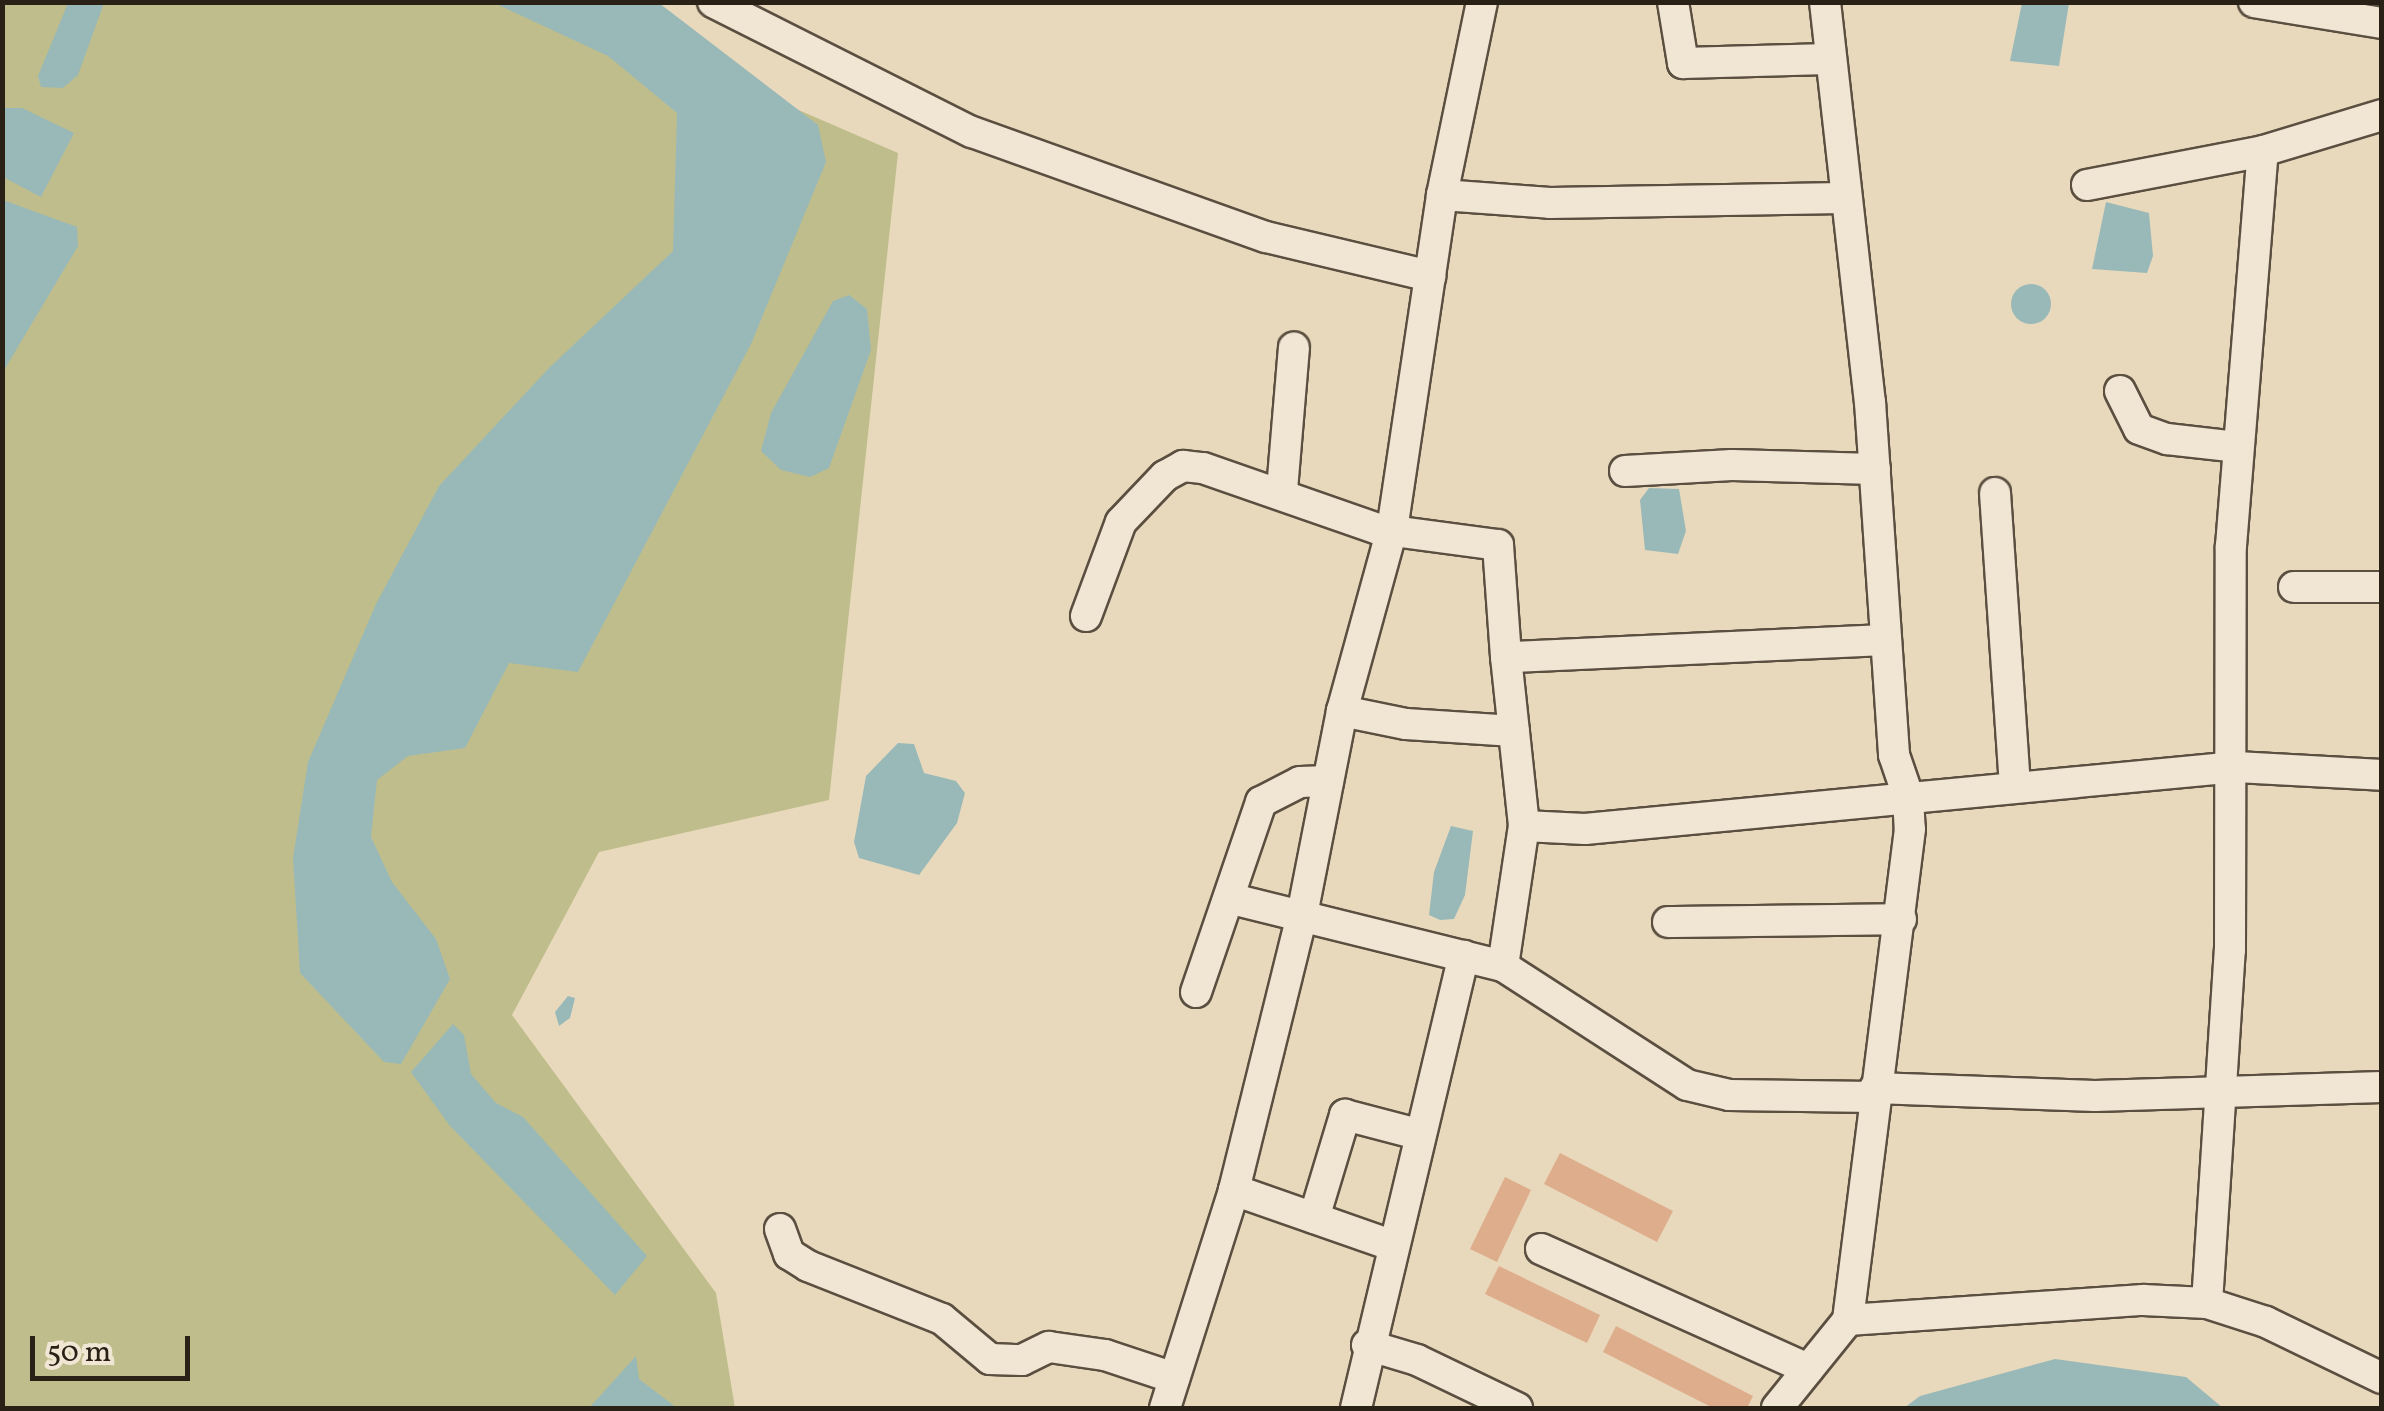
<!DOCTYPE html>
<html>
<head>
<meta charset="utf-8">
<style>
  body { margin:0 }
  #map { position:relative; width:2384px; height:1411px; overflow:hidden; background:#e9d9bc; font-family:Vollkorn,serif }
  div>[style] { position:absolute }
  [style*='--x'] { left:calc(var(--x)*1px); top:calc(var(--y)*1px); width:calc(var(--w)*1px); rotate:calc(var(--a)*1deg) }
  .green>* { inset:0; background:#bfbd8b }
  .water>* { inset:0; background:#99b9b8 }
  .round { border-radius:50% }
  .building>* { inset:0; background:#dead8c }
  .roads { filter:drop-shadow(2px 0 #5a4f40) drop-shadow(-2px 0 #5a4f40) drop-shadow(0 2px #5a4f40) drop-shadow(0 -2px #5a4f40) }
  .minor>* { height:30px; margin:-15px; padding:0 15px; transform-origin:15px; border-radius:15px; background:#f1e6d3 }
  span { translate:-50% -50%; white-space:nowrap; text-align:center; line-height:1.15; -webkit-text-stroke:9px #f1e6d3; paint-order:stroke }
  .frame { position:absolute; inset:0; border:5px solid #2a2116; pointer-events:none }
  .scale { position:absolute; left:30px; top:1336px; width:160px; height:45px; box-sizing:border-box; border:5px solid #2a2116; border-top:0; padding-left:12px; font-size:30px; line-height:35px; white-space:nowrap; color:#2a2116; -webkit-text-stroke:8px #f1e6d3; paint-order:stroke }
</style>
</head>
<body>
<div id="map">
  <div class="green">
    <i style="clip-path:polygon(3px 3px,551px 3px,898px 153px,829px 800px,599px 852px,512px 1015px,716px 1293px,735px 1408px,3px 1408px)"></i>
  </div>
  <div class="water">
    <i style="clip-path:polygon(68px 3px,104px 3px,78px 75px,63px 88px,41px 87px,38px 76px)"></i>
    <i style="clip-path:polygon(494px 3px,659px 3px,818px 125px,826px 162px,751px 344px,578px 672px,509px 663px,465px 748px,408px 756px,377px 780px,371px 837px,392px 882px,436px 939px,450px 979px,401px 1064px,384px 1062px,300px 973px,293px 858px,308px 762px,376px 604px,439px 486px,549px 368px,673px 251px,677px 113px,608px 56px)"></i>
    <i style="clip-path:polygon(2022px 3px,2069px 3px,2059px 66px,2010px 61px)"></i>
    <i style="clip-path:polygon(3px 108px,22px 108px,74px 133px,41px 197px,3px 177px)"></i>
    <i style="clip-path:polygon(3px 200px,77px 227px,78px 246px,3px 372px)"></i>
    <i style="clip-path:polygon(2106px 202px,2149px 213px,2153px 256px,2147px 273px,2092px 269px)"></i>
    <i class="round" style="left:2011px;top:284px;width:40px;height:40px"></i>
    <i style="clip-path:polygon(849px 295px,867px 309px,871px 350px,829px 468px,810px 477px,781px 470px,761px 451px,771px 413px,833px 301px)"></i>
    <i style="clip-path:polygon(1649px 488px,1679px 489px,1686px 531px,1678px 554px,1645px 550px,1640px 500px)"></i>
    <i style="clip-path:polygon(898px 743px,914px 744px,924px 773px,956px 781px,965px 793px,957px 823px,919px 875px,859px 858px,854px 842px,866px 776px)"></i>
    <i style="clip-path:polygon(1451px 826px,1473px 831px,1465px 895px,1454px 919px,1440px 920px,1429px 915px,1434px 872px)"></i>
    <i style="clip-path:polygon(568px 996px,575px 998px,570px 1018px,559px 1026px,555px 1012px)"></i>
    <i style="clip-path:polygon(453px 1024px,464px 1035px,471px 1074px,496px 1103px,523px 1117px,647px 1256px,615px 1295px,450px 1126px,411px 1072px)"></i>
    <i style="clip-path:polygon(636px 1356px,639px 1379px,677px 1408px,589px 1408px)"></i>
    <i style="clip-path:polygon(2055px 1359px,2186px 1377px,2223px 1408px,1904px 1408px,1920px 1396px)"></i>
  </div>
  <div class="building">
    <i style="clip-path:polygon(1560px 1153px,1673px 1211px,1657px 1242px,1544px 1184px)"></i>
    <i style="clip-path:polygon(1505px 1177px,1531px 1190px,1497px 1262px,1470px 1249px)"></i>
    <i style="clip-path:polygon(1499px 1266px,1600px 1315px,1587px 1343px,1485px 1294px)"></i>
    <i style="clip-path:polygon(1616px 1326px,1753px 1396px,1747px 1408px,1713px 1408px,1603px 1352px)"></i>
  </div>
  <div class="roads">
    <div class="minor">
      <i style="--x:713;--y:2;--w:290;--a:26.7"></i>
      <i style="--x:972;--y:132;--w:312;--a:19.7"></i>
      <i style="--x:1266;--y:237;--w:169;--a:13.4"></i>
      <i style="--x:1673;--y:2;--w:62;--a:80.7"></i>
      <i style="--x:1683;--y:63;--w:145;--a:-1.6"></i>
      <i style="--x:1825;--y:2;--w:403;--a:83.6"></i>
      <i style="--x:1870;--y:402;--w:354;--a:86.1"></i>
      <i style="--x:1894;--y:755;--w:43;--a:71.1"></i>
      <i style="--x:1908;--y:796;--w:33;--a:87"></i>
      <i style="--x:1910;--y:829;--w:495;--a:97.2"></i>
      <i style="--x:2254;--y:2;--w:130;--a:9.3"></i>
      <i style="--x:2087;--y:185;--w:179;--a:-10.9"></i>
      <i style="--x:2263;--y:151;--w:124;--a:-16.8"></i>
      <i style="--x:1442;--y:195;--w:108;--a:4.2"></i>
      <i style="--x:1550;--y:203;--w:293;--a:-1"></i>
      <i style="--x:2120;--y:391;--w:42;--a:63.4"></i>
      <i style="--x:2139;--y:429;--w:30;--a:20"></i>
      <i style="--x:2167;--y:439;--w:70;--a:6.5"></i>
      <i style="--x:1625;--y:471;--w:107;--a:-3.2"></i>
      <i style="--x:1732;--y:465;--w:143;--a:1.6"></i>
      <i style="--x:1282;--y:490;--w:143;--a:-85.2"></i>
      <i style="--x:1995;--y:493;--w:291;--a:86.1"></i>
      <i style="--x:2294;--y:587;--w:88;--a:0"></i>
      <i style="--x:1086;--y:616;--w:100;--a:-69.6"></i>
      <i style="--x:1121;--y:522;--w:64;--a:-46.3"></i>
      <i style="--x:1165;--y:476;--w:21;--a:-29"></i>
      <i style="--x:1183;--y:466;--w:20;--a:6"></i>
      <i style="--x:1203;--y:468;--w:185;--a:19.2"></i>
      <i style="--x:1378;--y:529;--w:121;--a:7.6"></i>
      <i style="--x:1498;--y:545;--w:112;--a:85.9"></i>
      <i style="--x:1886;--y:640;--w:380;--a:177.4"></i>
      <i style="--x:1506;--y:657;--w:170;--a:83.9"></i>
      <i style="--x:1524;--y:826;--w:61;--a:2.8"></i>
      <i style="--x:1585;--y:829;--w:654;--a:-5.44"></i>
      <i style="--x:2236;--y:767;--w:146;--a:3.1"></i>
      <i style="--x:1342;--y:711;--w:65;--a:11.5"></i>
      <i style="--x:1406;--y:724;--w:108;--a:3.7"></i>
      <i style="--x:1232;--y:899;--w:279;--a:13.9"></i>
      <i style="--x:1503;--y:966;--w:219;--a:32.9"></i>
      <i style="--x:1687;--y:1085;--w:43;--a:13.4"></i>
      <i style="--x:1729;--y:1095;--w:145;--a:0.8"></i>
      <i style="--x:1668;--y:922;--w:233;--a:-0.7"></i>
      <i style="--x:1503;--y:966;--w:142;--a:-81.5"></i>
      <i style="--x:1196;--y:992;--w:201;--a:-71.1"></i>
      <i style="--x:1261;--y:802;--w:44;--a:-27.1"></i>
      <i style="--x:1300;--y:782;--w:28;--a:-2"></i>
      <i style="--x:1875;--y:1088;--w:220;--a:2.1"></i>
      <i style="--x:2095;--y:1096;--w:287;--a:-1.8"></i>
      <i style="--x:1234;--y:1190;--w:166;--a:19.3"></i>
      <i style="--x:1314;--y:1218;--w:108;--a:-73.2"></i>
      <i style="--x:1345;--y:1115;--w:75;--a:14.6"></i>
      <i style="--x:780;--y:1229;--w:27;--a:70"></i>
      <i style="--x:789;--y:1254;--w:22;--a:32"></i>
      <i style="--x:808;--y:1266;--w:144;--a:21.6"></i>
      <i style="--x:942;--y:1319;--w:62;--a:39.8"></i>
      <i style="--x:990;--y:1359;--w:32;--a:2"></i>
      <i style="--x:1022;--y:1360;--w:30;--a:-26"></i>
      <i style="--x:1049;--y:1347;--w:57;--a:8.1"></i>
      <i style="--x:1105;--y:1355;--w:73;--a:18.4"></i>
      <i style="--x:1541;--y:1249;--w:293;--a:24.2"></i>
      <i style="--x:2207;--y:1303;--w:354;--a:-86.3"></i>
      <i style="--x:2230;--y:950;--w:404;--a:-89.9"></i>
      <i style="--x:2231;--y:546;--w:396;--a:-85.4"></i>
      <i style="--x:1367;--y:1345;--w:52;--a:16.7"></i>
      <i style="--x:1417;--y:1360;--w:111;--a:25.6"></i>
      <i style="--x:1165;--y:1408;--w:229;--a:-72.4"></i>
      <i style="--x:1234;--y:1190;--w:283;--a:-76.1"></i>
      <i style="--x:1302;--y:915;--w:208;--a:-78.9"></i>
      <i style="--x:1342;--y:711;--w:188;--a:-74.6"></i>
      <i style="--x:1392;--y:530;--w:339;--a:-81.5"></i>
      <i style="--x:1442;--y:195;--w:197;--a:-78.3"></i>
      <i style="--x:1356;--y:1408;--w:465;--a:-76.6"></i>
      <i style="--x:1777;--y:1408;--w:113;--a:-51.1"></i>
      <i style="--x:1848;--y:1320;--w:296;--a:-3.9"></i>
      <i style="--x:2143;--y:1300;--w:64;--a:2.7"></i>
      <i style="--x:2207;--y:1303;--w:62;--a:17.9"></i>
      <i style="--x:2266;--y:1322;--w:129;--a:25.8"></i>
    </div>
  </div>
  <div class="frame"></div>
  <div class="scale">50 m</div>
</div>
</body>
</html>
